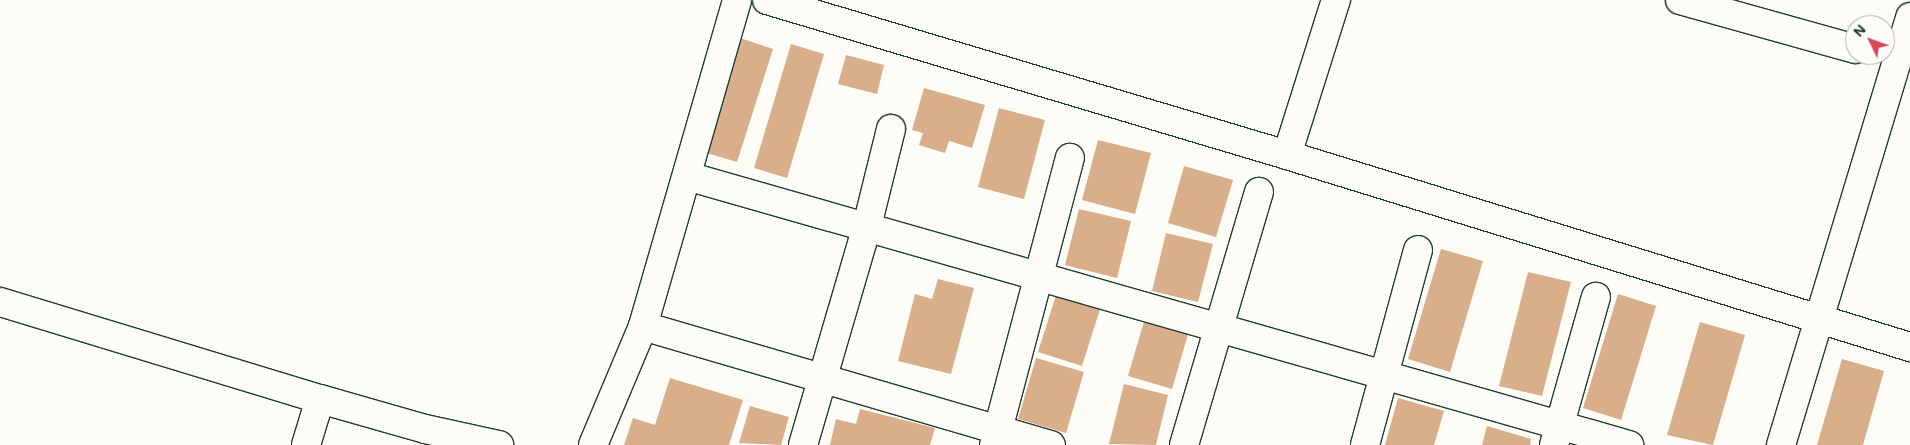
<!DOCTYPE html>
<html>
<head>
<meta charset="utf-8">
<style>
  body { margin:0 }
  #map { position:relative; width:1910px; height:445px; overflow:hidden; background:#fdfcf7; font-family:Mali,sans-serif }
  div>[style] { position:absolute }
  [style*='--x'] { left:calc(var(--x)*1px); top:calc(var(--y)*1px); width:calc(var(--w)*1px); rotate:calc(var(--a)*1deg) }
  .building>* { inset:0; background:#d9ae8a }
  .roads { filter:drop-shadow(1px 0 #1f3d34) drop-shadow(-1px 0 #1f3d34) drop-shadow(0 1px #1f3d34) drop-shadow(0 -1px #1f3d34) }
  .minor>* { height:28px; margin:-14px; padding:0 14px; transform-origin:14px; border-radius:14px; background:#fdfcf7 }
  span { translate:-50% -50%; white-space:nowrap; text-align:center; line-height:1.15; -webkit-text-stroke:4px #fdfcf7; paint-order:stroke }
  .north { position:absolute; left:1845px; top:15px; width:50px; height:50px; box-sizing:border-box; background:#fdfcf7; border:1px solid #a4b0a9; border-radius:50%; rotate:312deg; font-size:14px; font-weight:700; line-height:20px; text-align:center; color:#1f3d34 }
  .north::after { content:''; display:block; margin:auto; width:18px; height:22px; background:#d1495b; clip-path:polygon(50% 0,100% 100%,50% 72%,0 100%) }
</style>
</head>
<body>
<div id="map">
  <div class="building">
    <i style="clip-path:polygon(737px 37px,773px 49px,737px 162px,700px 151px)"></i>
    <i style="clip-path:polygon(791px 44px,824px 54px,787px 178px,754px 168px)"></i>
    <i style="clip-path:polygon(846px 55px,884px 65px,877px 94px,838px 84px)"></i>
    <i style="clip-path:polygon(924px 88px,985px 105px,972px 148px,949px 141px,945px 153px,919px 145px,923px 133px,912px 130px)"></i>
    <i style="clip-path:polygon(999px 108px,1045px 120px,1024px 199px,978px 187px)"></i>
    <i style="clip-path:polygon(1098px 140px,1151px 153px,1135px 214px,1082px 200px)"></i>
    <i style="clip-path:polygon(1184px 166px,1233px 180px,1216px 237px,1168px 223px)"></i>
    <i style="clip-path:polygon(1079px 209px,1131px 221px,1117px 278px,1065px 265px)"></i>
    <i style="clip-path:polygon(1166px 233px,1213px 244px,1198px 302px,1152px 291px)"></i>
    <i style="clip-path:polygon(1441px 249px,1483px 261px,1450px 372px,1408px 359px)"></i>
    <i style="clip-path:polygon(1528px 272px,1571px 282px,1542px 396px,1499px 386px)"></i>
    <i style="clip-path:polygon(938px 279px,974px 288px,951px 374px,898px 361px,915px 294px,932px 299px)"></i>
    <i style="clip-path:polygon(1057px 292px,1101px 306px,1082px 366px,1038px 352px)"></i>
    <i style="clip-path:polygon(1618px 294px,1656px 306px,1621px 420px,1583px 408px)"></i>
    <i style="clip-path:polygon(1145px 318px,1189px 331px,1172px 389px,1128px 376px)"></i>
    <i style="clip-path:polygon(1700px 322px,1745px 335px,1713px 445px,1667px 435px)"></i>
    <i style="clip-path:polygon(1036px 358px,1084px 372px,1066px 433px,1018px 419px)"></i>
    <i style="clip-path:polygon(1842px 359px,1884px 371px,1863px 445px,1817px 445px)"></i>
    <i style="clip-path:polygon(670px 378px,743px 400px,729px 445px,624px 445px,633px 418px,655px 425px)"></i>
    <i style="clip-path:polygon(1124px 384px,1168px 395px,1156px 445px,1109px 444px)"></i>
    <i style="clip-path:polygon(1398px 398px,1444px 411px,1434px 445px,1385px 445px)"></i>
    <i style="clip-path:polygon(750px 406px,789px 417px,781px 445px,739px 443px)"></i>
    <i style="clip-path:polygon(860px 409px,935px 428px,930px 445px,830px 445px,836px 419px,856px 424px)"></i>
    <i style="clip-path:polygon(1487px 426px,1531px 439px,1530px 445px,1482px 445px)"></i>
  </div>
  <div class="roads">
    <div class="minor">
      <i style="--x:767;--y:0;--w:543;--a:16.6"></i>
      <i style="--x:1287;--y:155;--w:652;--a:17.13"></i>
      <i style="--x:1680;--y:0;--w:182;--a:15.6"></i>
      <i style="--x:1287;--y:155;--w:163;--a:-72.5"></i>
      <i style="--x:687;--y:176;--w:980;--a:15.94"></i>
      <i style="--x:0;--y:302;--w:334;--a:16.9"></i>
      <i style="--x:320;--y:399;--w:109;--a:15.9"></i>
      <i style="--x:425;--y:429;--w:76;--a:12.2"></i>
      <i style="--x:643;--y:326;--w:425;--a:16.3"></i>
      <i style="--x:306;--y:445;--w:48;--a:-73.1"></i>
      <i style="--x:593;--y:445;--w:129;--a:-67.2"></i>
      <i style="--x:643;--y:326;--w:339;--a:-73.9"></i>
      <i style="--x:803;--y:445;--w:228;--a:-73.7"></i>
      <i style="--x:867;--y:226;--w:100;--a:-76.1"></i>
      <i style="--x:994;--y:445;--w:297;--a:-75.2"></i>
      <i style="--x:1184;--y:445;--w:264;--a:-73.5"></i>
      <i style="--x:1365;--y:445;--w:202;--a:-74.8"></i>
      <i style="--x:1554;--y:445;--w:154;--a:-74.2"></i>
      <i style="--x:1781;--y:445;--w:447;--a:-73.2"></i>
    </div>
  </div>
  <div class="north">N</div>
</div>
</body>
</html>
